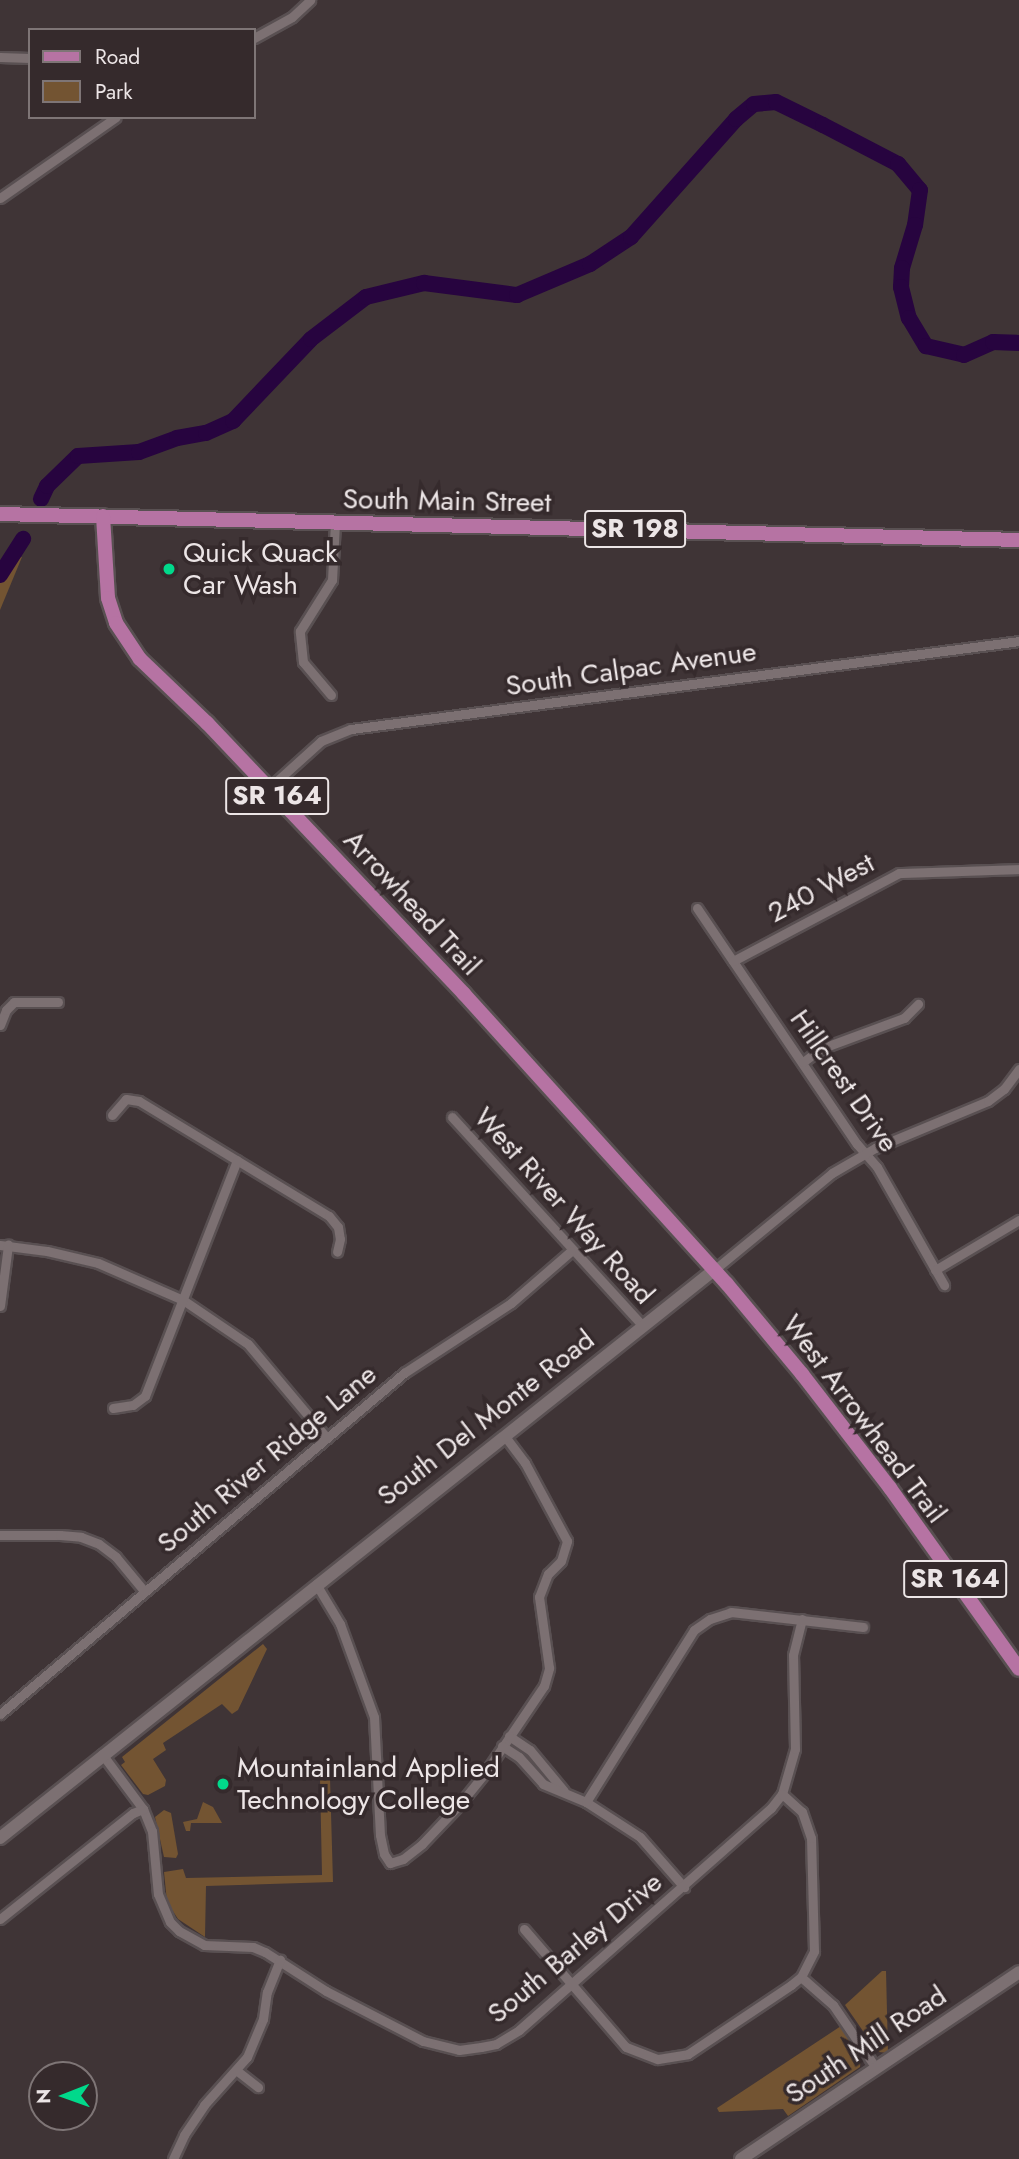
<!DOCTYPE html>
<html>
<head>
<meta charset="utf-8">
<style>
  body { margin:0 }
  #map { position:relative; width:1019px; height:2159px; overflow:hidden; background:#3f3436; font-family:Jost,sans-serif }
  div>[style] { position:absolute }
  [style*='--x'] { left:calc(var(--x)*1px); top:calc(var(--y)*1px); width:calc(var(--w)*1px); rotate:calc(var(--a)*1deg) }
  .green>* { inset:0; background:#735432 }
  .river>* { height:16px; margin:-8px; padding:0 8px; transform-origin:8px; border-radius:8px; background:#27043f }
  .roads { filter:drop-shadow(2px 0 #595052) drop-shadow(-2px 0 #595052) drop-shadow(0 2px #595052) drop-shadow(0 -2px #595052) }
  .minor>* { height:9px; margin:-4.5px; padding:0 4.5px; transform-origin:4.5px; border-radius:4.5px; background:#7c7072 }
  .tertiary>* { height:12px; margin:-6px; padding:0 6px; transform-origin:6px; border-radius:6px; background:#7c7072 }
  .primary>* { height:14px; margin:-7px; padding:0 7px; transform-origin:7px; border-radius:7px; background:#b673a3 }
  .dots>* { width:19px; height:19px; translate:-50% -50%; box-sizing:border-box; border:4px solid #352a2c; border-radius:50% }
  span { translate:-50% -50%; white-space:nowrap; text-align:center; line-height:1.15; -webkit-text-stroke:7px #352a2c; paint-order:stroke }
  .shield-label span { padding:2px 5px; background:#352a2c; border:2px solid; border-radius:5px; -webkit-text-stroke-width:0 }
  .shield-label { font-size:26px; color:#ece5e6; font-weight:700 }
  .street-label { font-size:28px; color:#ece5e6 }
  .poi-label { font-size:28px; color:#ece5e6 }
  .left { translate:0 -50%; text-align:left }
  .legend { position:absolute; left:28px; top:28px; width:228px; height:91px; box-sizing:border-box; background:#352a2c; border:2px solid #7e7576; margin:0; padding:9px 12px; list-style:none; font-size:21px; color:#ece5e6 }
  .legend li { display:flex; align-items:center; gap:14px; height:35px }
  .legend b { width:35px; border:2px solid #7e7576 }
  .north { position:absolute; left:28px; top:2061px; width:70px; height:70px; box-sizing:border-box; background:#352a2c; border:2px solid #7e7576; border-radius:50%; rotate:269deg; font-size:19px; font-weight:700; line-height:28px; text-align:center; color:#ece5e6 }
  .north::after { content:''; display:block; margin:auto; width:24px; height:32px; background:#01d98b; clip-path:polygon(50% 0,100% 100%,50% 72%,0 100%) }
</style>
</head>
<body>
<div id="map">
  <div class="green">
    <i style="clip-path:polygon(22px 557px,0 610px,0 561px)"></i>
    <i style="clip-path:polygon(263px 1644px,267px 1649px,238px 1710px,232px 1714px,222px 1704px,163px 1743px,166px 1750px,153px 1759px,166px 1780px,165px 1786px,148px 1795px,143px 1794px,121px 1765px,125px 1762px,122px 1757px)"></i>
    <i style="clip-path:polygon(330px 1778px,333px 1882px,206px 1886px,205px 1937px,178px 1919px,167px 1902px,164px 1872px,183px 1869px,186px 1878px,322px 1875px,320px 1779px)"></i>
    <i style="clip-path:polygon(203px 1802px,213px 1807px,222px 1823px,191px 1823px,190px 1831px,186px 1831px,183px 1822px,197px 1819px)"></i>
    <i style="clip-path:polygon(164px 1810px,171px 1813px,178px 1854px,176px 1858px,164px 1857px,155px 1817px)"></i>
    <i style="clip-path:polygon(882px 1971px,886px 1971px,888px 2053px,879px 2052px,874px 2047px,845px 2005px)"></i>
    <i style="clip-path:polygon(841px 2026px,861px 2055px,860px 2067px,788px 2116px,783px 2109px,719px 2112px,717px 2108px)"></i>
  </div>
  <div class="river">
    <i style="--x:41;--y:499;--w:14;--a:-65"></i>
    <i style="--x:47;--y:486;--w:43;--a:-44.1"></i>
    <i style="--x:78;--y:456;--w:61;--a:-3.8"></i>
    <i style="--x:139;--y:452;--w:40;--a:-20.2"></i>
    <i style="--x:177;--y:438;--w:29;--a:-10"></i>
    <i style="--x:206;--y:433;--w:30;--a:-24"></i>
    <i style="--x:233;--y:421;--w:113;--a:-46.4"></i>
    <i style="--x:311;--y:339;--w:69;--a:-37.4"></i>
    <i style="--x:366;--y:297;--w:60;--a:-13.6"></i>
    <i style="--x:424;--y:283;--w:94;--a:7.4"></i>
    <i style="--x:517;--y:295;--w:79;--a:-23"></i>
    <i style="--x:590;--y:264;--w:49;--a:-33.4"></i>
    <i style="--x:631;--y:237;--w:158;--a:-48.3"></i>
    <i style="--x:736;--y:119;--w:23;--a:-40"></i>
    <i style="--x:754;--y:104;--w:22;--a:-5"></i>
    <i style="--x:776;--y:102;--w:52;--a:26.1"></i>
    <i style="--x:823;--y:125;--w:85;--a:27.5"></i>
    <i style="--x:898;--y:164;--w:34;--a:50"></i>
    <i style="--x:920;--y:190;--w:35;--a:98"></i>
    <i style="--x:915;--y:225;--w:45;--a:106.8"></i>
    <i style="--x:902;--y:268;--w:19;--a:93"></i>
    <i style="--x:901;--y:287;--w:32;--a:76"></i>
    <i style="--x:909;--y:318;--w:33;--a:59"></i>
    <i style="--x:926;--y:346;--w:39;--a:13"></i>
    <i style="--x:964;--y:355;--w:32;--a:-24"></i>
    <i style="--x:993;--y:342;--w:26;--a:2"></i>
    <i style="--x:0;--y:575;--w:43;--a:-57.4"></i>
  </div>
  <div class="roads">
    <div class="minor">
      <i style="--x:254;--y:38;--w:43;--a:-28.9"></i>
      <i style="--x:292;--y:17;--w:25;--a:-43"></i>
      <i style="--x:0;--y:57;--w:30;--a:2"></i>
      <i style="--x:0;--y:198;--w:141;--a:-34.9"></i>
      <i style="--x:331;--y:695;--w:43;--a:-130.3"></i>
      <i style="--x:303;--y:662;--w:31;--a:-96"></i>
      <i style="--x:300;--y:631;--w:60;--a:-57.9"></i>
      <i style="--x:332;--y:580;--w:57;--a:-87"></i>
      <i style="--x:269;--y:788;--w:70;--a:-42.1"></i>
      <i style="--x:321;--y:741;--w:32;--a:-22"></i>
      <i style="--x:351;--y:729;--w:674;--a:-7.5"></i>
      <i style="--x:697;--y:908;--w:285;--a:55.9"></i>
      <i style="--x:857;--y:1144;--w:30;--a:49"></i>
      <i style="--x:877;--y:1167;--w:136;--a:60.4"></i>
      <i style="--x:733;--y:961;--w:188;--a:-27.9"></i>
      <i style="--x:899;--y:873;--w:120;--a:-1.9"></i>
      <i style="--x:0;--y:1025;--w:16;--a:-68"></i>
      <i style="--x:6;--y:1010;--w:11;--a:-45"></i>
      <i style="--x:14;--y:1002;--w:44;--a:0"></i>
      <i style="--x:803;--y:1062;--w:21;--a:-37"></i>
      <i style="--x:820;--y:1049;--w:90;--a:-20.3"></i>
      <i style="--x:904;--y:1018;--w:20;--a:-45"></i>
      <i style="--x:112;--y:1115;--w:21;--a:-49"></i>
      <i style="--x:126;--y:1099;--w:13;--a:9"></i>
      <i style="--x:139;--y:1101;--w:222;--a:31.2"></i>
      <i style="--x:329;--y:1216;--w:14;--a:51"></i>
      <i style="--x:338;--y:1227;--w:12;--a:81"></i>
      <i style="--x:340;--y:1239;--w:13;--a:103"></i>
      <i style="--x:452;--y:1117;--w:282;--a:47.6"></i>
      <i style="--x:0;--y:1245;--w:47;--a:7.3"></i>
      <i style="--x:47;--y:1251;--w:52;--a:13.2"></i>
      <i style="--x:98;--y:1263;--w:93;--a:23.5"></i>
      <i style="--x:183;--y:1300;--w:78;--a:34.1"></i>
      <i style="--x:248;--y:1344;--w:123;--a:50"></i>
      <i style="--x:714;--y:1270;--w:153;--a:-39.4"></i>
      <i style="--x:832;--y:1173;--w:50;--a:-30.2"></i>
      <i style="--x:875;--y:1148;--w:122;--a:-22.6"></i>
      <i style="--x:988;--y:1101;--w:20;--a:-37"></i>
      <i style="--x:1004;--y:1089;--w:25;--a:-53"></i>
      <i style="--x:935;--y:1270;--w:98;--a:-30.8"></i>
      <i style="--x:0;--y:1306;--w:62;--a:-82.5"></i>
      <i style="--x:113;--y:1408;--w:20;--a:-9"></i>
      <i style="--x:133;--y:1405;--w:15;--a:-37"></i>
      <i style="--x:145;--y:1396;--w:253;--a:-68.7"></i>
      <i style="--x:0;--y:1535;--w:60;--a:0"></i>
      <i style="--x:60;--y:1535;--w:21;--a:5"></i>
      <i style="--x:81;--y:1537;--w:19;--a:21"></i>
      <i style="--x:99;--y:1544;--w:21;--a:37"></i>
      <i style="--x:116;--y:1557;--w:45;--a:50.4"></i>
      <i style="--x:316;--y:1584;--w:47;--a:59"></i>
      <i style="--x:340;--y:1624;--w:99;--a:69.9"></i>
      <i style="--x:374;--y:1717;--w:118;--a:87.1"></i>
      <i style="--x:380;--y:1835;--w:19;--a:78"></i>
      <i style="--x:384;--y:1854;--w:11;--a:56"></i>
      <i style="--x:390;--y:1863;--w:14;--a:-17"></i>
      <i style="--x:403;--y:1859;--w:24;--a:-38"></i>
      <i style="--x:422;--y:1844;--w:54;--a:-46.5"></i>
      <i style="--x:459;--y:1805;--w:41;--a:-50.9"></i>
      <i style="--x:485;--y:1773;--w:105;--a:-55.9"></i>
      <i style="--x:544;--y:1686;--w:19;--a:-74"></i>
      <i style="--x:549;--y:1668;--w:72;--a:-98"></i>
      <i style="--x:539;--y:1597;--w:25;--a:-69"></i>
      <i style="--x:548;--y:1574;--w:18;--a:-45"></i>
      <i style="--x:561;--y:1561;--w:21;--a:-73"></i>
      <i style="--x:567;--y:1541;--w:89;--a:-118.3"></i>
      <i style="--x:525;--y:1463;--w:35;--a:-127"></i>
      <i style="--x:0;--y:1714;--w:529;--a:-40.17"></i>
      <i style="--x:404;--y:1373;--w:128;--a:-33.2"></i>
      <i style="--x:511;--y:1303;--w:79;--a:-40.9"></i>
      <i style="--x:509;--y:1736;--w:25;--a:34"></i>
      <i style="--x:530;--y:1750;--w:53;--a:50.3"></i>
      <i style="--x:502;--y:1746;--w:20;--a:33"></i>
      <i style="--x:519;--y:1757;--w:36;--a:48"></i>
      <i style="--x:543;--y:1784;--w:47;--a:22.7"></i>
      <i style="--x:586;--y:1802;--w:64;--a:32.9"></i>
      <i style="--x:640;--y:1837;--w:67;--a:48.7"></i>
      <i style="--x:102;--y:1754;--w:69;--a:53.3"></i>
      <i style="--x:143;--y:1809;--w:24;--a:68"></i>
      <i style="--x:152;--y:1831;--w:63;--a:84.6"></i>
      <i style="--x:158;--y:1894;--w:30;--a:67"></i>
      <i style="--x:170;--y:1922;--w:13;--a:45"></i>
      <i style="--x:179;--y:1931;--w:29;--a:29"></i>
      <i style="--x:204;--y:1945;--w:49;--a:2.3"></i>
      <i style="--x:253;--y:1947;--w:13;--a:23"></i>
      <i style="--x:265;--y:1952;--w:72;--a:32.6"></i>
      <i style="--x:326;--y:1991;--w:109;--a:27.3"></i>
      <i style="--x:423;--y:2041;--w:37;--a:14"></i>
      <i style="--x:459;--y:2050;--w:22;--a:-8"></i>
      <i style="--x:481;--y:2047;--w:15;--a:-11"></i>
      <i style="--x:496;--y:2044;--w:27;--a:-31"></i>
      <i style="--x:519;--y:2030;--w:336;--a:-41.4"></i>
      <i style="--x:771;--y:1808;--w:18;--a:-52"></i>
      <i style="--x:782;--y:1794;--w:47;--a:-73.9"></i>
      <i style="--x:795;--y:1749;--w:94;--a:-91.2"></i>
      <i style="--x:793;--y:1655;--w:37;--a:-76"></i>
      <i style="--x:586;--y:1802;--w:203;--a:-57.9"></i>
      <i style="--x:694;--y:1630;--w:19;--a:-35"></i>
      <i style="--x:710;--y:1619;--w:22;--a:-18"></i>
      <i style="--x:731;--y:1612;--w:133;--a:6.5"></i>
      <i style="--x:0;--y:1919;--w:170;--a:-38.6"></i>
      <i style="--x:133;--y:1813;--w:11;--a:-22"></i>
      <i style="--x:524;--y:1929;--w:156;--a:49.2"></i>
      <i style="--x:626;--y:2047;--w:34;--a:21"></i>
      <i style="--x:658;--y:2059;--w:30;--a:-9"></i>
      <i style="--x:688;--y:2054;--w:124;--a:-33.8"></i>
      <i style="--x:791;--y:1985;--w:13;--a:-39"></i>
      <i style="--x:801;--y:1977;--w:29;--a:-63"></i>
      <i style="--x:814;--y:1951;--w:113;--a:-91.5"></i>
      <i style="--x:811;--y:1838;--w:28;--a:-109"></i>
      <i style="--x:802;--y:1812;--w:27;--a:-138"></i>
      <i style="--x:801;--y:1977;--w:43;--a:41.2"></i>
      <i style="--x:833;--y:2005;--w:76;--a:55.7"></i>
      <i style="--x:236;--y:2070;--w:28;--a:38"></i>
      <i style="--x:173;--y:2159;--w:26;--a:-65"></i>
      <i style="--x:184;--y:2135;--w:36;--a:-56"></i>
      <i style="--x:204;--y:2105;--w:64;--a:-48.1"></i>
      <i style="--x:247;--y:2057;--w:41;--a:-67.2"></i>
      <i style="--x:263;--y:2019;--w:27;--a:-82"></i>
      <i style="--x:267;--y:1992;--w:35;--a:-68"></i>
    </div>
    <div class="tertiary">
      <i style="--x:0;--y:1838;--w:912;--a:-38.5"></i>
      <i style="--x:741;--y:2159;--w:335;--a:-33.9"></i>
    </div>
    <div class="primary">
      <i style="--x:0;--y:514;--w:1019;--a:1.46"></i>
      <i style="--x:103;--y:516;--w:82;--a:86.5"></i>
      <i style="--x:108;--y:598;--w:26;--a:72"></i>
      <i style="--x:116;--y:623;--w:43;--a:56.3"></i>
      <i style="--x:140;--y:659;--w:93;--a:43.7"></i>
      <i style="--x:207;--y:723;--w:373;--a:46.5"></i>
      <i style="--x:464;--y:994;--w:391;--a:47.8"></i>
      <i style="--x:727;--y:1284;--w:117;--a:50.2"></i>
      <i style="--x:802;--y:1374;--w:144;--a:52.3"></i>
      <i style="--x:890;--y:1488;--w:222;--a:54.5"></i>
    </div>
  </div>
  <div class="dots">
    <i style="left:169px;top:569px;background:#01d98b"></i>
    <i style="left:223px;top:1784px;background:#01d98b"></i>
  </div>
  <div class="shield-label">
    <span style="left:635px;top:529px">SR 198</span>
    <span style="left:277px;top:796px">SR 164</span>
    <span style="left:955px;top:1579px">SR 164</span>
  </div>
  <div class="street-label">
    <span style="left:447px;top:501px;rotate:1deg">South Main Street</span>
    <span style="left:631px;top:669px;rotate:-8deg">South Calpac Avenue</span>
    <span style="left:821px;top:888px;rotate:-28deg">240 West</span>
    <span style="left:412px;top:903px;rotate:47deg">Arrowhead Trail</span>
    <span style="left:844px;top:1081px;rotate:55deg">Hillcrest Drive</span>
    <span style="left:564px;top:1206px;rotate:48deg">West River Way Road</span>
    <span style="left:486px;top:1418px;rotate:-38deg">South Del Monte Road</span>
    <span style="left:864px;top:1419px;rotate:53deg">West Arrowhead Trail</span>
    <span style="left:267px;top:1459px;rotate:-40deg">South River Ridge Lane</span>
    <span style="left:575px;top:1948px;rotate:-40deg">South Barley Drive</span>
    <span style="left:866px;top:2045px;rotate:-34deg">South Mill Road</span>
  </div>
  <div class="poi-label">
    <span class="left" style="left:183px;top:569px">Quick Quack<br>Car Wash</span>
    <span class="left" style="left:237px;top:1784px">Mountainland Applied<br>Technology College</span>
  </div>
  <ul class="legend">
  <li><b style="height:9px;background:#b673a3"></b>Road</li>
  <li><b style="height:19px;background:#735432"></b>Park</li>
  </ul>
  <div class="north">N</div>
</div>
</body>
</html>
